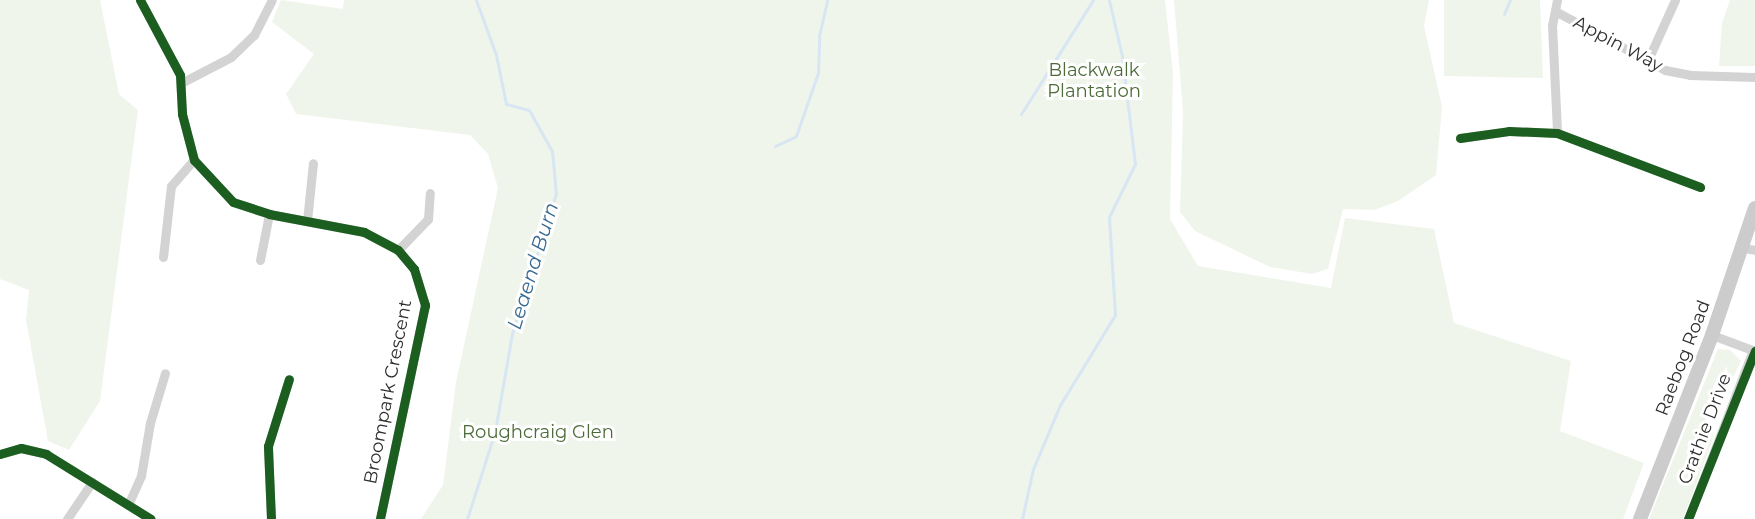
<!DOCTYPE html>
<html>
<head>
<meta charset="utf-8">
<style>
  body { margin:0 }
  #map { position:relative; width:1755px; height:519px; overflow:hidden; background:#fff; font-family:Montserrat,sans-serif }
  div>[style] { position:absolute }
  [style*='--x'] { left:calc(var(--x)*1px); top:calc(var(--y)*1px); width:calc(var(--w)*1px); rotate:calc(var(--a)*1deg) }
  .green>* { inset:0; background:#f0f5eb }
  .stream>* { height:3px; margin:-1.5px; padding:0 1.5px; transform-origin:1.5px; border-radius:1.5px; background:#d7e6f2 }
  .street>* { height:9px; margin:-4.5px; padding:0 4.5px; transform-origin:4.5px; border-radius:4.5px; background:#d3d3d3 }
  .secondary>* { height:14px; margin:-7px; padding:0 7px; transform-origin:7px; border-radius:7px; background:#ccc }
  .cycleway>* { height:9px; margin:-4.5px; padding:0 4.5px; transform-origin:4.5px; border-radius:4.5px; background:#1b5e20 }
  span { translate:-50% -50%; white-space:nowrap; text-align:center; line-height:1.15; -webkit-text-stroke:6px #fff; paint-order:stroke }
  .street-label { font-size:18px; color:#2e2e2e }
  .park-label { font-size:18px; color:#4d6b39 }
  .water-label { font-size:20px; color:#386a93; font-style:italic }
</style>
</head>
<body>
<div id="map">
  <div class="green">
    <i style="clip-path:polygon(0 0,100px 0,119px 94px,138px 110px,100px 401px,69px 450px,48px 441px,26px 320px,29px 290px,0 279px)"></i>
    <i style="clip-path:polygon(281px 0,343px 9px,344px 0,1165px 0,1173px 73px,1170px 219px,1198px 266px,1331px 288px,1345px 218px,1434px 229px,1454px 323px,1571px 361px,1560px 431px,1644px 463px,1623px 519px,421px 519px,443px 485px,456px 382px,498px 188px,488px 154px,470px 135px,296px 114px,286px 94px,314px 54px,272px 22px)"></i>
    <i style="clip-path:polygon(1174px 0,1429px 0,1424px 26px,1442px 107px,1436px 175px,1398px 201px,1374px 210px,1343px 209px,1328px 269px,1312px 274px,1270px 267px,1195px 231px,1180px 212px,1183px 112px)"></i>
    <i style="clip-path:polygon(1444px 0,1540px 0,1543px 78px,1444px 76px)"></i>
    <i style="clip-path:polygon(1730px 0,1755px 0,1755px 66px,1719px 66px,1722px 23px)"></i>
    <i style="clip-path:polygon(1718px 349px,1730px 350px,1741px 361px,1734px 376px,1717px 378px,1701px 415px,1712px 424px,1713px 439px,1683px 519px,1649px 519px)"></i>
  </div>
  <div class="stream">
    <i style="--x:1504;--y:14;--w:15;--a:-67"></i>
    <i style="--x:1021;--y:114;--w:135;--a:-57.7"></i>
    <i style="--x:775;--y:146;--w:23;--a:-25"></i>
    <i style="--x:796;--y:136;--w:67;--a:-70.8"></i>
    <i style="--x:818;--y:73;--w:37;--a:-88"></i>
    <i style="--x:819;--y:36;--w:37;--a:-77"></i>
    <i style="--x:467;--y:519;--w:92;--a:-72.3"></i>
    <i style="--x:495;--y:431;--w:98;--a:-80.1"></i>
    <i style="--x:512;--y:334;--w:147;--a:-72.6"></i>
    <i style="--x:556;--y:194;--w:43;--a:-95.3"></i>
    <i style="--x:552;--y:151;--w:47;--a:-119.3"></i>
    <i style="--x:529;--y:110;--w:24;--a:-165"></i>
    <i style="--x:506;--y:104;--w:50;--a:-101.5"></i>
    <i style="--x:496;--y:55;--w:59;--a:-110"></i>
    <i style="--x:1022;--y:519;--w:51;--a:-77.6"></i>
    <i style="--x:1033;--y:469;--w:69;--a:-67.1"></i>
    <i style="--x:1060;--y:405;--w:105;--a:-58.6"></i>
    <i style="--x:1115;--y:315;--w:98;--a:-93.5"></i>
    <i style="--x:1109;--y:217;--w:59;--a:-63.9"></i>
    <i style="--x:1135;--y:164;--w:109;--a:-96.9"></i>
    <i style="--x:1122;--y:56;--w:57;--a:-103.1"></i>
  </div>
  <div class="street">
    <i style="--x:140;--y:0;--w:85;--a:61.9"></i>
    <i style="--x:180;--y:75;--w:39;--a:87"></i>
    <i style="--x:182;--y:114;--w:48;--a:75.4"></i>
    <i style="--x:194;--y:160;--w:57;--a:47.1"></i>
    <i style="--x:233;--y:202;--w:38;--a:18"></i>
    <i style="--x:269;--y:214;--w:97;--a:10.7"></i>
    <i style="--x:364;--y:232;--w:38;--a:28"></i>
    <i style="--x:398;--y:250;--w:25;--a:50"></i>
    <i style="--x:414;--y:269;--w:38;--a:73"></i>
    <i style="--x:425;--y:305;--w:219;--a:101.9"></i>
    <i style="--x:1557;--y:0;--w:25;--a:101"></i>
    <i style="--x:1552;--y:25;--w:108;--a:87.3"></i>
    <i style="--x:1555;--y:11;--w:125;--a:28.2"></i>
    <i style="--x:1665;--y:70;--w:25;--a:11"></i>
    <i style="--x:1690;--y:75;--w:65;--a:1.8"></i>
    <i style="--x:1647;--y:62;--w:68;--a:-65.7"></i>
    <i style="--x:181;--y:83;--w:56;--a:-27.5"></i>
    <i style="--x:231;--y:57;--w:32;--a:-44"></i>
    <i style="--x:254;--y:35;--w:39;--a:-63"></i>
    <i style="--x:1460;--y:138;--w:49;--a:-8.1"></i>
    <i style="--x:1509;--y:131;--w:48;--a:2.4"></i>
    <i style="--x:1557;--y:133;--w:153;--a:20.7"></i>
    <i style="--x:307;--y:221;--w:58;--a:-84.1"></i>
    <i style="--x:1743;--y:248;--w:12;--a:9"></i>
    <i style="--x:398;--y:250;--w:43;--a:-45.9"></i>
    <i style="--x:428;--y:219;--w:26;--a:-86"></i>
    <i style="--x:163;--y:257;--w:71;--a:-83.6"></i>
    <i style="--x:171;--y:186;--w:35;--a:-49"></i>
    <i style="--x:260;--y:260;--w:47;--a:-78.9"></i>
    <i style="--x:1712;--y:335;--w:46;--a:20.4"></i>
    <i style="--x:0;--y:454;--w:22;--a:-16"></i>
    <i style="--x:21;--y:448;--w:26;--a:13"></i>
    <i style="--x:46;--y:454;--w:123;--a:31.8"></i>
    <i style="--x:128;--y:505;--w:32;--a:-66"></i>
    <i style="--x:141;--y:476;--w:54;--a:-80.4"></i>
    <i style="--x:150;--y:423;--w:52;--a:-73.3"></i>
    <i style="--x:67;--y:519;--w:45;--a:-56"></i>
    <i style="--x:271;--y:519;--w:73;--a:-92.4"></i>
    <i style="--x:268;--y:446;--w:70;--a:-72.6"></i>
    <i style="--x:1688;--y:519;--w:181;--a:-69"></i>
  </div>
  <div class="secondary">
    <i style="--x:1640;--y:519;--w:198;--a:-68.6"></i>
    <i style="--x:1712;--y:335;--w:134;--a:-71.3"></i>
  </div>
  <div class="cycleway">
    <i style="--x:140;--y:0;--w:85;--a:61.9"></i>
    <i style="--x:180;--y:75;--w:39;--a:87"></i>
    <i style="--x:182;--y:114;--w:48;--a:75.4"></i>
    <i style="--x:194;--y:160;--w:57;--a:47.1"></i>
    <i style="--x:233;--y:202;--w:38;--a:18"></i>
    <i style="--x:269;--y:214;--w:97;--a:10.7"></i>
    <i style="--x:364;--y:232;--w:38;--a:28"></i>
    <i style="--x:398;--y:250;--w:25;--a:50"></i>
    <i style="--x:414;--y:269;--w:38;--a:73"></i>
    <i style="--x:425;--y:305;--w:219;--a:101.9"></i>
    <i style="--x:1460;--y:138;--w:49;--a:-8.1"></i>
    <i style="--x:1509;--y:131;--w:48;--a:2.4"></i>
    <i style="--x:1557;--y:133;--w:153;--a:20.7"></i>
    <i style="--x:0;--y:454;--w:22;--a:-16"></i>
    <i style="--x:21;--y:448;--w:26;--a:13"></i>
    <i style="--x:46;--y:454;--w:123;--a:31.8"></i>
    <i style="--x:271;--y:519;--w:73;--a:-92.4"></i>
    <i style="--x:268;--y:446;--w:70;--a:-72.6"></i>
    <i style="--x:1688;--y:519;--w:181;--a:-68.3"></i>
  </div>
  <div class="street-label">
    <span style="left:1618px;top:44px;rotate:28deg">Appin Way</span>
    <span style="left:1683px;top:358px;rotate:-69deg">Raebog Road</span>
    <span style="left:388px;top:392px;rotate:-79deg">Broompark Crescent</span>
    <span style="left:1705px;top:429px;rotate:-69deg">Crathie Drive</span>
  </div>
  <div class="park-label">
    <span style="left:1094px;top:81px">Blackwalk<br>Plantation</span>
    <span style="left:538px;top:432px">Roughcraig Glen</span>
  </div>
  <div class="water-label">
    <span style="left:533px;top:266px;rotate:-73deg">Leaend Burn</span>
  </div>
</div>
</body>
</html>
